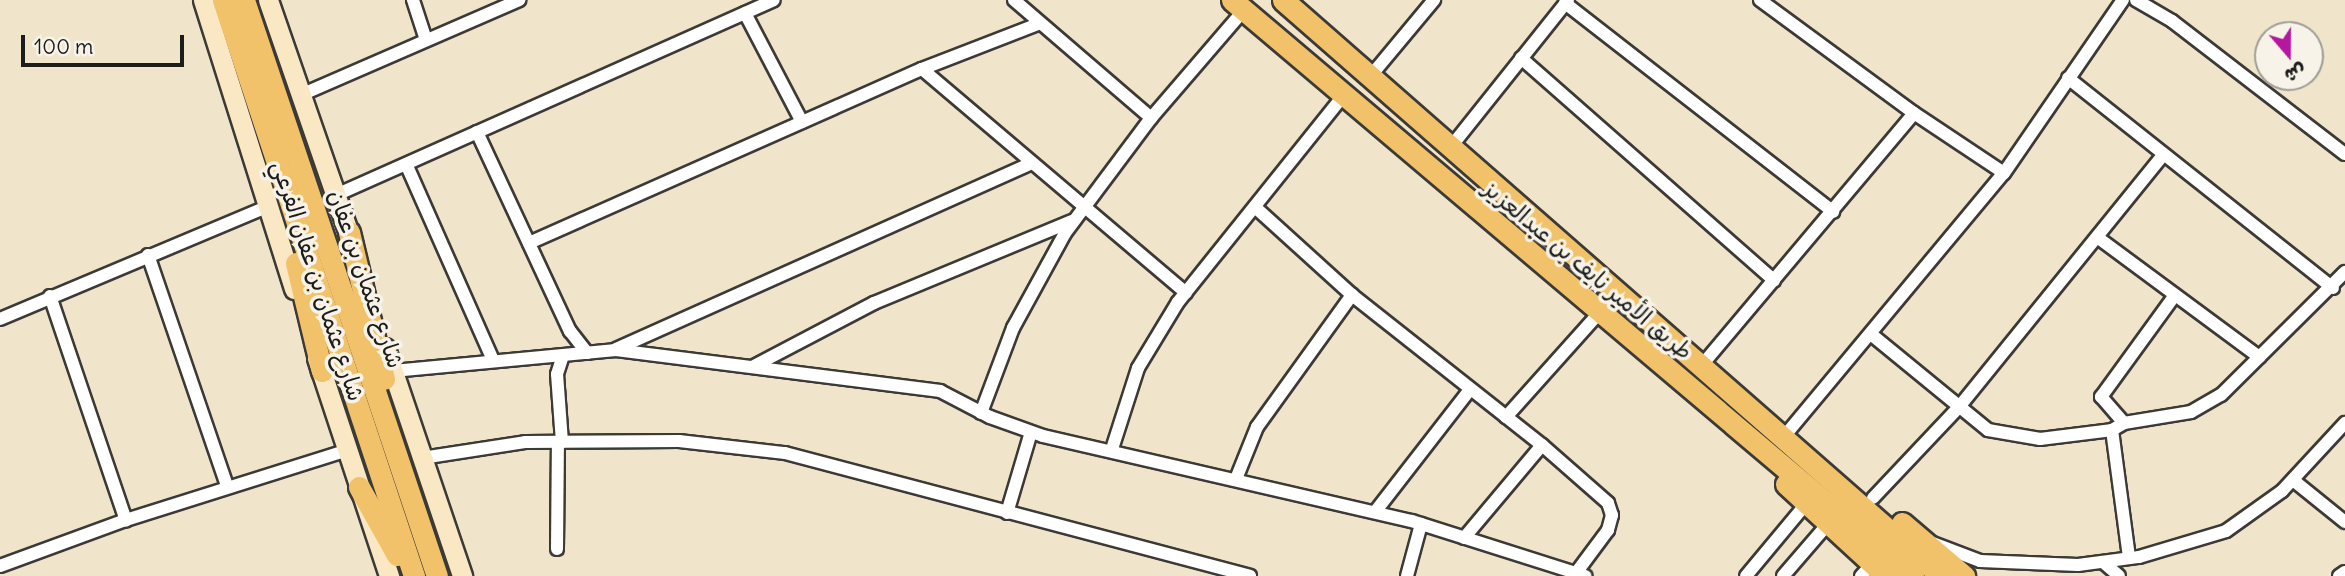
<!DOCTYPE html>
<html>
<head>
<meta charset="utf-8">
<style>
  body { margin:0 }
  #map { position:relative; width:2345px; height:576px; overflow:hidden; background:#f0e5cb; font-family:Delius,"Playpen Sans Arabic",sans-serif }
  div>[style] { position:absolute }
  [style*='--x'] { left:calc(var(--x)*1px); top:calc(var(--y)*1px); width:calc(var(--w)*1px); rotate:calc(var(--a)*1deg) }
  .roads { filter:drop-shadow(2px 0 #3c3a36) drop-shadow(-2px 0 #3c3a36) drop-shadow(0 2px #3c3a36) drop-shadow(0 -2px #3c3a36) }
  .minor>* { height:12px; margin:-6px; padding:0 6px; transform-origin:6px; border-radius:6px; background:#fff }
  .secondary>* { height:19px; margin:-9.5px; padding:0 9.5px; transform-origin:9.5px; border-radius:9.5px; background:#fae7c3 }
  .primary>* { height:21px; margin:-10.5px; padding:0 10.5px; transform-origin:10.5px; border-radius:10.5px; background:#f2c26a }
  span { translate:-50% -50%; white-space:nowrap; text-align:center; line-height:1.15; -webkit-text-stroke:7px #f7f3e8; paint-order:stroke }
  .street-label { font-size:23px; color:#1c1c1c }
  .north { position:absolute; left:2254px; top:21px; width:70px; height:70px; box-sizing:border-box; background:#f7f3e8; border:2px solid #9f9d96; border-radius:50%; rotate:160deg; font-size:19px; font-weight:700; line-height:28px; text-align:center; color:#1c1c1c }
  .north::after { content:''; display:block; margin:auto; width:24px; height:32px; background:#b5179e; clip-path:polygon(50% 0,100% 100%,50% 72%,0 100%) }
  .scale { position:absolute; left:21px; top:35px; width:163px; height:32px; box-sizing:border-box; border:4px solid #1c1c1c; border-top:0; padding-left:9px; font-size:21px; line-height:24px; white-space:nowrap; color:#1c1c1c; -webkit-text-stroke:5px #f7f3e8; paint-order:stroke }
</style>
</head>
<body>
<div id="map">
  <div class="roads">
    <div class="minor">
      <i style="--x:413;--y:0;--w:42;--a:72"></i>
      <i style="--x:1014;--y:0;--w:181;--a:40.7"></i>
      <i style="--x:1760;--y:0;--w:191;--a:36.3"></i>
      <i style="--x:1914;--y:113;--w:108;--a:33.7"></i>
      <i style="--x:2136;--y:0;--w:42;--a:30.3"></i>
      <i style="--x:2172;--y:21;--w:218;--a:37.6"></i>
      <i style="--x:1565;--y:3;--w:340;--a:37.9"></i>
      <i style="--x:745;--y:13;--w:123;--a:62.4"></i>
      <i style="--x:1521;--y:58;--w:337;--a:41.3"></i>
      <i style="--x:922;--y:69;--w:346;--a:40.3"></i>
      <i style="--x:1369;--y:78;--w:102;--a:-50.2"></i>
      <i style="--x:2068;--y:78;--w:338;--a:38.4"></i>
      <i style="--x:303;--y:94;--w:236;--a:-23.5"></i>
      <i style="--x:477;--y:132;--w:220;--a:65"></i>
      <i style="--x:570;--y:331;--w:28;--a:52"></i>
      <i style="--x:1450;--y:148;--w:189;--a:-51.4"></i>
      <i style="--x:407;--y:166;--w:212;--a:66.1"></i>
      <i style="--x:336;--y:195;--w:479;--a:-24"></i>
      <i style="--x:1255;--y:207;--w:131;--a:42.2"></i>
      <i style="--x:1352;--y:295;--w:242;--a:38.3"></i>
      <i style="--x:1542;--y:445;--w:88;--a:41.3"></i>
      <i style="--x:1608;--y:503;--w:13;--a:72"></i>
      <i style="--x:1612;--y:515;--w:16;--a:105"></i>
      <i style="--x:1608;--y:530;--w:54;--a:126.7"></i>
      <i style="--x:2097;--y:237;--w:202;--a:36.5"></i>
      <i style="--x:529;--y:243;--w:430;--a:-23.9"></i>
      <i style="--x:922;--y:69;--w:124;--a:-21.2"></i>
      <i style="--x:148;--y:255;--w:244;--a:71.1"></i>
      <i style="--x:50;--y:296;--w:237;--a:71.3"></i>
      <i style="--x:0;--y:319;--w:289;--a:-22.8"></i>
      <i style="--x:1872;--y:335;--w:150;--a:39.3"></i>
      <i style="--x:1988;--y:430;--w:53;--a:9.8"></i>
      <i style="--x:2040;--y:439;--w:73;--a:-7.1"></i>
      <i style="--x:2112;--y:430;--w:14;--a:-30"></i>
      <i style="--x:2124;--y:423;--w:68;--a:-9.3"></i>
      <i style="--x:2191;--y:412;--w:34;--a:-30"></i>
      <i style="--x:2221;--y:395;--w:175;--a:-44.8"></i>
      <i style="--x:616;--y:349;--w:455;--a:-24.1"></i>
      <i style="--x:1702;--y:365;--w:329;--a:-49.9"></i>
      <i style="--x:752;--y:367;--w:138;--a:-27.7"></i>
      <i style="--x:874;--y:303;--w:214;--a:-22.5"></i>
      <i style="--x:393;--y:371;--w:224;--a:-5.4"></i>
      <i style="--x:616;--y:350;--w:327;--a:7.2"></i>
      <i style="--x:940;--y:391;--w:56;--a:27.5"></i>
      <i style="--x:990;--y:417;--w:56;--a:19.7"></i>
      <i style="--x:1043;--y:436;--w:379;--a:13"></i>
      <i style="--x:1412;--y:521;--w:182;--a:17.6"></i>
      <i style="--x:981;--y:413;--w:91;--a:-69.4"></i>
      <i style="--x:1013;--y:328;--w:108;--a:-61.3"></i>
      <i style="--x:1065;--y:233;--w:144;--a:-53.2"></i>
      <i style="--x:1151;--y:118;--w:143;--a:-49.3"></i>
      <i style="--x:1506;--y:417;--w:140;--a:-48.2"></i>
      <i style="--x:2124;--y:423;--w:35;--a:-131"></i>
      <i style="--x:2101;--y:397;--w:126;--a:-54"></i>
      <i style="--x:2112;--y:430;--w:129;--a:82.4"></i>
      <i style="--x:1782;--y:439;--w:346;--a:-50.2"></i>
      <i style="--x:2004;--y:173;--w:210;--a:-55.5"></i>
      <i style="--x:562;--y:442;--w:68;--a:-94.2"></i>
      <i style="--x:557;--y:374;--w:19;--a:-72"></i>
      <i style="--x:1112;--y:449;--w:85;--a:-72.2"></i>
      <i style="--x:1138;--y:368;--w:77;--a:-58.8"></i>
      <i style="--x:1178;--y:302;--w:265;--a:-51.3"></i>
      <i style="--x:422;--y:458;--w:104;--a:-8.8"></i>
      <i style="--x:525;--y:442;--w:154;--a:-0.4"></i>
      <i style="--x:679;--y:441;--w:107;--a:6.5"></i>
      <i style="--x:785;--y:453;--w:481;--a:14.8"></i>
      <i style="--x:1236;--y:479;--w:56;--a:-68"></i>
      <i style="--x:1257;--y:427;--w:163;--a:-54.3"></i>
      <i style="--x:2293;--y:480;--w:67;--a:38.9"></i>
      <i style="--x:1873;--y:498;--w:125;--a:-46.6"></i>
      <i style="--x:1959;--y:407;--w:323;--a:-51"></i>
      <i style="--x:1375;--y:512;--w:153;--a:-52.2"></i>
      <i style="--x:1007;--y:513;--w:84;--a:-73.5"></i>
      <i style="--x:1464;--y:538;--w:121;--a:-50"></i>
      <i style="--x:1933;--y:543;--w:50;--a:21"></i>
      <i style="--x:1980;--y:561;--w:98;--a:2.3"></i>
      <i style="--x:2078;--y:565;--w:62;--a:-7.5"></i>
      <i style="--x:2139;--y:557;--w:91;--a:-16.6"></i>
      <i style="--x:2226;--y:531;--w:69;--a:-35.5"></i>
      <i style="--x:2282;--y:491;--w:93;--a:-47.2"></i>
      <i style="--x:557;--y:549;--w:107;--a:-89.5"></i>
      <i style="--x:2103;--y:562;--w:21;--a:41"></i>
      <i style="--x:0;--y:566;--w:134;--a:-20.1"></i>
      <i style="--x:126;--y:520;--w:233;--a:-17.5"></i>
      <i style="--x:1407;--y:576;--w:54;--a:-74.9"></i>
      <i style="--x:1746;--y:576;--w:94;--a:-50.2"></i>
      <i style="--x:1783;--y:576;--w:67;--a:-49.2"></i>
      <i style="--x:1861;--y:576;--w:16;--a:-47"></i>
      <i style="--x:2339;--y:576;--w:7;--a:-34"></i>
    </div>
    <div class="secondary">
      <i style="--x:203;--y:0;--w:303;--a:72.5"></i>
      <i style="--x:268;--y:0;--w:260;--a:70.9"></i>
      <i style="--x:385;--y:348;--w:241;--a:71.3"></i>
      <i style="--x:317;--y:358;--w:230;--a:71.7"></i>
    </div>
    <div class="primary">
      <i style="--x:223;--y:0;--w:607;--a:71.65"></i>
      <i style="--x:244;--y:0;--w:607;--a:71.48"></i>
      <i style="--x:1232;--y:0;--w:892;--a:40.23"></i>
      <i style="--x:1283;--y:0;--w:874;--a:41.2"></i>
      <i style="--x:349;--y:232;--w:151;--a:76.6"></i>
      <i style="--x:296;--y:263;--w:111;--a:76.5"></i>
      <i style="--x:1786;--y:484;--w:136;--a:42.6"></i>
      <i style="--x:359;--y:487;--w:78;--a:60.8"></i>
      <i style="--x:1902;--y:523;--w:82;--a:40.5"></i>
    </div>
  </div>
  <div class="street-label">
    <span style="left:1588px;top:270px;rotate:40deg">طريق الأمير نايف بن عبدالعزيز</span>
    <span style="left:366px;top:279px;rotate:71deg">شارع عثمان بن عفان</span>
    <span style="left:318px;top:281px;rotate:72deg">شارع عثمان بن عفان الفرعي</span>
  </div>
  <div class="north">ش</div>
  <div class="scale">100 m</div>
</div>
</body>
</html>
